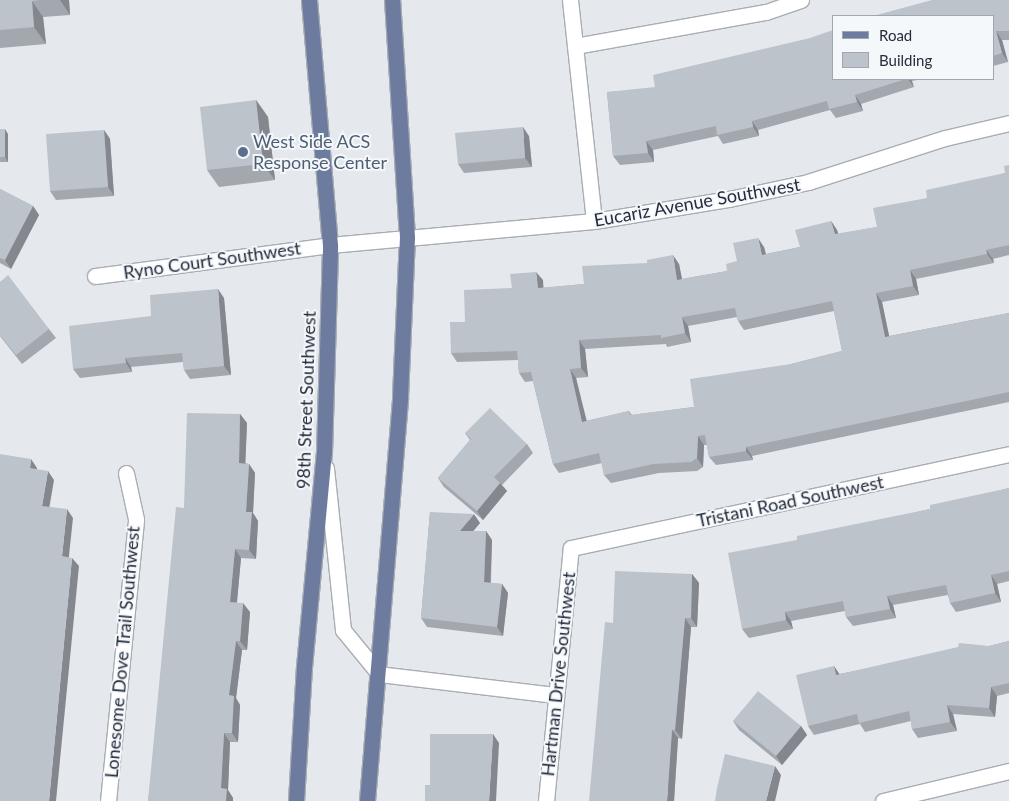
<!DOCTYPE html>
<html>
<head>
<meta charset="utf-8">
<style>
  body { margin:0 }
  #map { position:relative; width:1009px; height:801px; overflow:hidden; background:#e5e9ed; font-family:Lato,sans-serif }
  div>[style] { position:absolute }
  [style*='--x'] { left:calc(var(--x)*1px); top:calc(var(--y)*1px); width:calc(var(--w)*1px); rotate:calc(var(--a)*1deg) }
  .roads { filter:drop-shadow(1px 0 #a8adb5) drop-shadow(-1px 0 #a8adb5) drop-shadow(0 1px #a8adb5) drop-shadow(0 -1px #a8adb5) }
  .minor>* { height:15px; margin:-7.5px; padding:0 7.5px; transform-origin:7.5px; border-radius:7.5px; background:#fff }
  .major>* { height:15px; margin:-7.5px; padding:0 7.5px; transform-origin:7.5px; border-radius:7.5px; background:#6d7b9f }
  .wall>* { inset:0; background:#a3a8af }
  .shaded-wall>* { inset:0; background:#84888e }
  .building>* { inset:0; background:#bdc3cb }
  .dots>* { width:14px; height:14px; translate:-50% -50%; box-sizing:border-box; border:2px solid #f5f8fa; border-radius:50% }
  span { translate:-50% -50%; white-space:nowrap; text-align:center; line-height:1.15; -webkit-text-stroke:4px #f5f8fa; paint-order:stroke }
  .service-label { font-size:18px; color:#4e5e75 }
  .left { translate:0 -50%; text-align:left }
  .street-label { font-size:18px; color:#252c3e }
  .legend { position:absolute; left:832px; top:15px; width:162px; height:65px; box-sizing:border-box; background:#f5f8fa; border:1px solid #a2a6af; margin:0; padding:6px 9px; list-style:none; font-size:15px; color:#252c3e }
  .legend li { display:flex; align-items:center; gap:10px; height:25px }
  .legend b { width:25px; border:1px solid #a2a6af }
</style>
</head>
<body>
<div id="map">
  <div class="roads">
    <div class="minor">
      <i style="--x:570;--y:0;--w:222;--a:83.8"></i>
      <i style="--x:575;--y:46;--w:194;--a:-10.1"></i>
      <i style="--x:766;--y:12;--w:37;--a:-19"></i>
      <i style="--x:95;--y:276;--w:237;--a:-7.5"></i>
      <i style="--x:330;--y:245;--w:265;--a:-5.2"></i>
      <i style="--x:594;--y:221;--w:137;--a:-9.3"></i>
      <i style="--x:729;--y:199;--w:81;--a:-12.1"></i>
      <i style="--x:808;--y:182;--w:144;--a:-17.8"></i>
      <i style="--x:945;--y:138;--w:66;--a:-13.2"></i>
      <i style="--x:326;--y:468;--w:163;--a:84"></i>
      <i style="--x:343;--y:630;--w:57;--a:50.7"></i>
      <i style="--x:379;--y:674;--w:176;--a:6.8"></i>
      <i style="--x:108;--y:801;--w:283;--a:-84.3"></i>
      <i style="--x:136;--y:519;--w:47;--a:-102.3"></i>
      <i style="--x:546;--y:801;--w:254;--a:-84.4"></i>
      <i style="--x:571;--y:548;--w:448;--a:-12.1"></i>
      <i style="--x:883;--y:801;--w:130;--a:-13.4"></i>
    </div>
    <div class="major">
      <i style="--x:296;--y:801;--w:134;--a:-86.6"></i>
      <i style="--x:304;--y:667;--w:216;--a:-84.7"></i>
      <i style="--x:324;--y:452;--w:207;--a:-88.3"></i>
      <i style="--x:330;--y:245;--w:246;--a:-94.9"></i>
      <i style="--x:367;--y:801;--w:405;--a:-85.3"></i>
      <i style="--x:400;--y:397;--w:160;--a:-87.5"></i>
      <i style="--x:407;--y:237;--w:237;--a:-93.6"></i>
    </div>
  </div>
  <div class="wall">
    <i style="clip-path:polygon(0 0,69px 0,70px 15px,43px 17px,46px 44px,0 48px)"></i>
    <i style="clip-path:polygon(1009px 0,1009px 40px,1002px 40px,1008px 62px,993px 66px,993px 16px)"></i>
    <i style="clip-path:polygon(833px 79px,922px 79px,912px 81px,914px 87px,861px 104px,863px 111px,836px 118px,830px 110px,758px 130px,759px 136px,723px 144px,718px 136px,653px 150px,654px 162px,620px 165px,613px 156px,607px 92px)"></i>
    <i style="clip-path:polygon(256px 100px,268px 117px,275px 180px,219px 187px,207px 170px)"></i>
    <i style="clip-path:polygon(0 129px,8px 134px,8px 162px,0 162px)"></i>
    <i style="clip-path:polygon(104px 130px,110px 139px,114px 196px,56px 200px,50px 191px)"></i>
    <i style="clip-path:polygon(529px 136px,532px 167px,464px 173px,458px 164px)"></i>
    <i style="clip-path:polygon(evenodd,1009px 165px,1009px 255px,993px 259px,994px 263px,916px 279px,919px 295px,882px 302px,889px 336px,1009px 313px,1009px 402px,752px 456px,753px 460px,716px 465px,709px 457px,707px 445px,704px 445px,703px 467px,697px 471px,659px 473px,611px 483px,604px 475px,602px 463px,559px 473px,553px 464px,533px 381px,525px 382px,519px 373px,518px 360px,457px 362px,451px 353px,465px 322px,512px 288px,543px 280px,543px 288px,584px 284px,679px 264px,682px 279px,727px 271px,737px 261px,764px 247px,766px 254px,800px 247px,831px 221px,837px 230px,838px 234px,877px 227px,927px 198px,1005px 173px,1009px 165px,834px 311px,842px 351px,791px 364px,694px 407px,632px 415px,629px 411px,586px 421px,576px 378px,588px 377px,585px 349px,666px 344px,667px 347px,691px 342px,688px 326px,737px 317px,738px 321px,744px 330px,834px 311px)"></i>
    <i style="clip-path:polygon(0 189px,33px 206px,39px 215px,11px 269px,0 263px)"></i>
    <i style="clip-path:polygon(0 282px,49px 329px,56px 338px,22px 364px,0 336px)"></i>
    <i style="clip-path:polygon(224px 298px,231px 375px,190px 379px,184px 370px,183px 362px,131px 367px,132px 372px,80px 378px,73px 369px,151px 316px)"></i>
    <i style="clip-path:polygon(240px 414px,247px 423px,245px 463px,249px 464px,255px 473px,253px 513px,258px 521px,256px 559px,241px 558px,237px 603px,250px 612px,247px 650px,242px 650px,236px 698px,240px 705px,238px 742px,230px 742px,228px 790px,233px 798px,148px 801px,184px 508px)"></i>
    <i style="clip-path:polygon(465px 433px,527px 444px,533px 453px,502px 485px,507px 491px,483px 520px,444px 487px,438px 478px,470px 440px)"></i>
    <i style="clip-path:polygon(1009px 488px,1009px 581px,997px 584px,1001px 602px,956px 612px,950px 603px,948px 595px,893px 605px,896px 618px,853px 626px,846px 617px,845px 611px,791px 621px,793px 629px,749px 638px,742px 629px,797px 540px,930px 509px)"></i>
    <i style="clip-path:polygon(430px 512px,480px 523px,473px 531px,486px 531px,492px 540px,491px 583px,502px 584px,508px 593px,503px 636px,427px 627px,421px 618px)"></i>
    <i style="clip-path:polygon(692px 574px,699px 583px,697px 627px,691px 627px,682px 739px,678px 738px,674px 801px,613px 623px)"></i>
    <i style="clip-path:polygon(1009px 641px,1009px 693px,997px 696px,995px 717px,953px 714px,957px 731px,918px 738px,912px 729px,911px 721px,865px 732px,860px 724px,814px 735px,808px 726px,834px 666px,839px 674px,989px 646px)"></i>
    <i style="clip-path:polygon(733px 721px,801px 726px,807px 735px,782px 765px,739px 730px)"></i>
  </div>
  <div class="shaded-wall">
    <i style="clip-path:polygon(60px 0,69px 0,70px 15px)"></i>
    <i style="clip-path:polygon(32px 1px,43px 17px,46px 44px,34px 27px)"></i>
    <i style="clip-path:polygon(996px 31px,1002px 40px,1008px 62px,1002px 53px)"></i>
    <i style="clip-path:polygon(908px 79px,911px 79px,914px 87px)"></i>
    <i style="clip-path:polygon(855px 95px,861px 104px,863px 111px,857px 102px)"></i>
    <i style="clip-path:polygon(256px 100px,268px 117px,275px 180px,263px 164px)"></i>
    <i style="clip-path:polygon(752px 121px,758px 130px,759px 136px,753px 127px)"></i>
    <i style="clip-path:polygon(523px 127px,529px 136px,532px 167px,525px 158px)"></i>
    <i style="clip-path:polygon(5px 129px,8px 134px,8px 162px,5px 157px)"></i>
    <i style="clip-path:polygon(104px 130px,110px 139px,114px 196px,108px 187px)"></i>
    <i style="clip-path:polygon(646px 141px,653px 150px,654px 162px,648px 153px)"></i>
    <i style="clip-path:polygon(33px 206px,39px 215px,11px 269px,5px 260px)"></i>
    <i style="clip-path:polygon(831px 221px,837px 230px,841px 243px,835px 234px)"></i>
    <i style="clip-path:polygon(758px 238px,764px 247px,768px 264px,762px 255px)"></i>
    <i style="clip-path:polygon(986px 250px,993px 259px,994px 263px,987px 254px)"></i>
    <i style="clip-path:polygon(673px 255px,679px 264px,684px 289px,677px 280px)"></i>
    <i style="clip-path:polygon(910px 270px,916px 279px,919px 295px,913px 286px)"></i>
    <i style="clip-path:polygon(536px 272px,543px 280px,544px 297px,538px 288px)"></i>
    <i style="clip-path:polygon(218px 289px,224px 298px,231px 375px,224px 366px)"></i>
    <i style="clip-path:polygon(876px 293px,882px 302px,891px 345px,885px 337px)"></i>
    <i style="clip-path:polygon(682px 317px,688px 326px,691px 342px,685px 333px)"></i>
    <i style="clip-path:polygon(579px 340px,585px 349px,588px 377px,581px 368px)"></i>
    <i style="clip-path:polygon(125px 358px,131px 367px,132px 372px,126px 363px)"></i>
    <i style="clip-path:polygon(570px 369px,576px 378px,589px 430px,582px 422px)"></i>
    <i style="clip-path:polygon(240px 414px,247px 423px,245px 472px,239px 463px)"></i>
    <i style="clip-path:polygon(698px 436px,704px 445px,703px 467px,697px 458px)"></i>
    <i style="clip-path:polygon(746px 447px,752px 456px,753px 460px,746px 451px)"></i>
    <i style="clip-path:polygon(31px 459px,37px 468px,36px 477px,30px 468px)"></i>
    <i style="clip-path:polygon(249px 464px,255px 473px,253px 513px,258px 521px,256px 559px,249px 550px,246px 512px)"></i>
    <i style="clip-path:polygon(48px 471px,54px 480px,48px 515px,42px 506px)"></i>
    <i style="clip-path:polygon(500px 483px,507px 491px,483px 520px,477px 511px)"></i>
    <i style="clip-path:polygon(67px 509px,73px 518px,68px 565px,62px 556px)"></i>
    <i style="clip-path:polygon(474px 514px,480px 523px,466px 540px,460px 531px)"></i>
    <i style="clip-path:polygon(486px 531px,492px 540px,490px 591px,484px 582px)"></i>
    <i style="clip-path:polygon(235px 549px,241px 558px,236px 611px,230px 602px)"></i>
    <i style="clip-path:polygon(72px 558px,79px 566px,56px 801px,49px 801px)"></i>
    <i style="clip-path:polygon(692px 574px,699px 583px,697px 627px,691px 618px)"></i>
    <i style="clip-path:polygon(991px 575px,997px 584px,1001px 602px,995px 593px)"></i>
    <i style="clip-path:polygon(502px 584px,508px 593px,503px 636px,497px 627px)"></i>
    <i style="clip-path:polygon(887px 596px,893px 605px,896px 618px,890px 609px)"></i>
    <i style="clip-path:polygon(243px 603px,250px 612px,247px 650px,240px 641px)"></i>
    <i style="clip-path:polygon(785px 612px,791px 621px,793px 629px,786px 620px)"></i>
    <i style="clip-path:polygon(685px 618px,691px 627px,682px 739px,675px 730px)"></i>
    <i style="clip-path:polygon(236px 641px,242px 650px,236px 698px,240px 705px,238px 742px,232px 733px,229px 695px)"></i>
    <i style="clip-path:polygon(834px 666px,840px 675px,836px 675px)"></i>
    <i style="clip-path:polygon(991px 687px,997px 696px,995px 717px,989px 708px)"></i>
    <i style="clip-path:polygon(947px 705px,953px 714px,957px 731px,950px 722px)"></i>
    <i style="clip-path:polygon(801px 726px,807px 735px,782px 765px,776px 756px)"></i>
    <i style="clip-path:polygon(672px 730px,678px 738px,674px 801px,667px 801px)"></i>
    <i style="clip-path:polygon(224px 733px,230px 742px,228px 790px,233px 798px,233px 801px,226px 801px,221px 788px)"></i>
    <i style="clip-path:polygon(493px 734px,499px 743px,496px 801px,489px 801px)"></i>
    <i style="clip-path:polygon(775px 766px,781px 775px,775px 801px,766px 801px)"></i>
  </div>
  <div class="building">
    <i style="clip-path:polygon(0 0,40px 0,32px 1px,34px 27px,0 30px)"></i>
    <i style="clip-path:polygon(932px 0,1009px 0,1009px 31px,996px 31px,1002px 53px,993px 56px,993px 16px,873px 16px)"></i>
    <i style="clip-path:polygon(833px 30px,833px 79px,906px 79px,855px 95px,857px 102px,829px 109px,827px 101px,752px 121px,753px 127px,717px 135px,716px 126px,646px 141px,648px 153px,613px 156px,607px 92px,655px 87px,653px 75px,810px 38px)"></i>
    <i style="clip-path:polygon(256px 100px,263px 164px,207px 170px,200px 107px)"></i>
    <i style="clip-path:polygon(523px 127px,525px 158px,458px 164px,455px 133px)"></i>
    <i style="clip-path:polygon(0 129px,5px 129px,5px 157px,0 157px)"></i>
    <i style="clip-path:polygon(104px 130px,108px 187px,50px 191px,46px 134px)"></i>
    <i style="clip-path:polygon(evenodd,1009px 165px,1009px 245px,986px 250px,987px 254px,910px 270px,913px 286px,876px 293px,885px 337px,1009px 313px,1009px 392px,746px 447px,746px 451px,709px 457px,705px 435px,698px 436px,697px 458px,691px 462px,653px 464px,604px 475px,599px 453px,553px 464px,531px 372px,519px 373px,517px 351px,451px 353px,450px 322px,465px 322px,464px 290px,512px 288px,510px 274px,536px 272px,538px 288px,584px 284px,582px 266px,647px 263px,647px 260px,673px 255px,677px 280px,727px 271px,726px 264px,737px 261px,733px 243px,758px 238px,762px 255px,800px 247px,795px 230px,831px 221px,835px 234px,877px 227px,873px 208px,927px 198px,926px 190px,1005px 173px,1004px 166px,1009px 165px,832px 301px,842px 351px,791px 364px,690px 379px,694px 407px,630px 415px,629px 411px,582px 422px,570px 369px,581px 368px,579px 340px,661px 335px,661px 338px,685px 333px,682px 317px,735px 308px,738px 321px,832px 301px)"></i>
    <i style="clip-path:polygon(0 189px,33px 206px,5px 260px,0 258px)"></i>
    <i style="clip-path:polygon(8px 275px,49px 329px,16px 355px,0 335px,0 282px)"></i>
    <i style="clip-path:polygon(218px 289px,224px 366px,184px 370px,182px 353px,125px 358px,126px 363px,73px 369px,69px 326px,151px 316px,150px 295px)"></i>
    <i style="clip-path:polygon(490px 408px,527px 444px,494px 477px,500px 483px,477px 511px,438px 478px,471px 439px,465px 433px)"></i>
    <i style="clip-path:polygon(187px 413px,240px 414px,239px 463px,249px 464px,246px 512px,252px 512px,249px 550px,235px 549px,230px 602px,243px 603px,240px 641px,236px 641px,229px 695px,234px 696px,232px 733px,224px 733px,221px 788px,227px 789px,226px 801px,148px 801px,176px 507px,184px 508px)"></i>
    <i style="clip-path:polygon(0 454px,31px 459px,30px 468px,48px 471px,42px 506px,67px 509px,62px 556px,72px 558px,49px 801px,0 801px)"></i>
    <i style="clip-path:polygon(1009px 488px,1009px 571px,991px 575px,995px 593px,950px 603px,946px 585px,887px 596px,890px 609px,846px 617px,843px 601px,785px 612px,786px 620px,742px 629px,728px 553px,797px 540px,797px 536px,930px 509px,930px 505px)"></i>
    <i style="clip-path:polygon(430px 512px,474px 514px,460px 531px,486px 531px,484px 582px,502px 584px,497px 627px,421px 618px)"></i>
    <i style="clip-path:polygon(615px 571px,692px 574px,691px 618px,685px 618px,675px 730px,672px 730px,667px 801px,589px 801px,605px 622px,613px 623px)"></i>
    <i style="clip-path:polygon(1009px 641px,1009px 683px,991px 687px,989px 708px,947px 705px,950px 722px,912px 729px,909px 711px,859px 723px,857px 714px,808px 726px,796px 675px,834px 666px,836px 675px,958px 647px,959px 643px,989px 646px)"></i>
    <i style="clip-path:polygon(758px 691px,801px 726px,776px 756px,733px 721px)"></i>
    <i style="clip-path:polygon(430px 734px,493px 734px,489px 801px,425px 801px,425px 785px,430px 785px)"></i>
    <i style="clip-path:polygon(725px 754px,775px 766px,766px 801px,715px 801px,717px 788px)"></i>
  </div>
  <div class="dots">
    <i style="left:243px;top:152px;background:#5c6f8a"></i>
  </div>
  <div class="service-label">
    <span class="left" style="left:253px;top:152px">West Side ACS<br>Response Center</span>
  </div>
  <div class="street-label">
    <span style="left:697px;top:202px;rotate:-10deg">Eucariz Avenue Southwest</span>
    <span style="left:212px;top:260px;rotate:-8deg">Ryno Court Southwest</span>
    <span style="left:306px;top:400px;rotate:-88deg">98th Street Southwest</span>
    <span style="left:790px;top:501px;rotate:-12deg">Tristani Road Southwest</span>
    <span style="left:122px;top:652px;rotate:-85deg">Lonesome Dove Trail Southwest</span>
    <span style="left:558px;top:674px;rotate:-84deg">Hartman Drive Southwest</span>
  </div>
  <ul class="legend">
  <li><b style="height:6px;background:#6d7b9f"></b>Road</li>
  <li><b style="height:14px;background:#bdc3cb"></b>Building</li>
  </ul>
</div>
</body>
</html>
